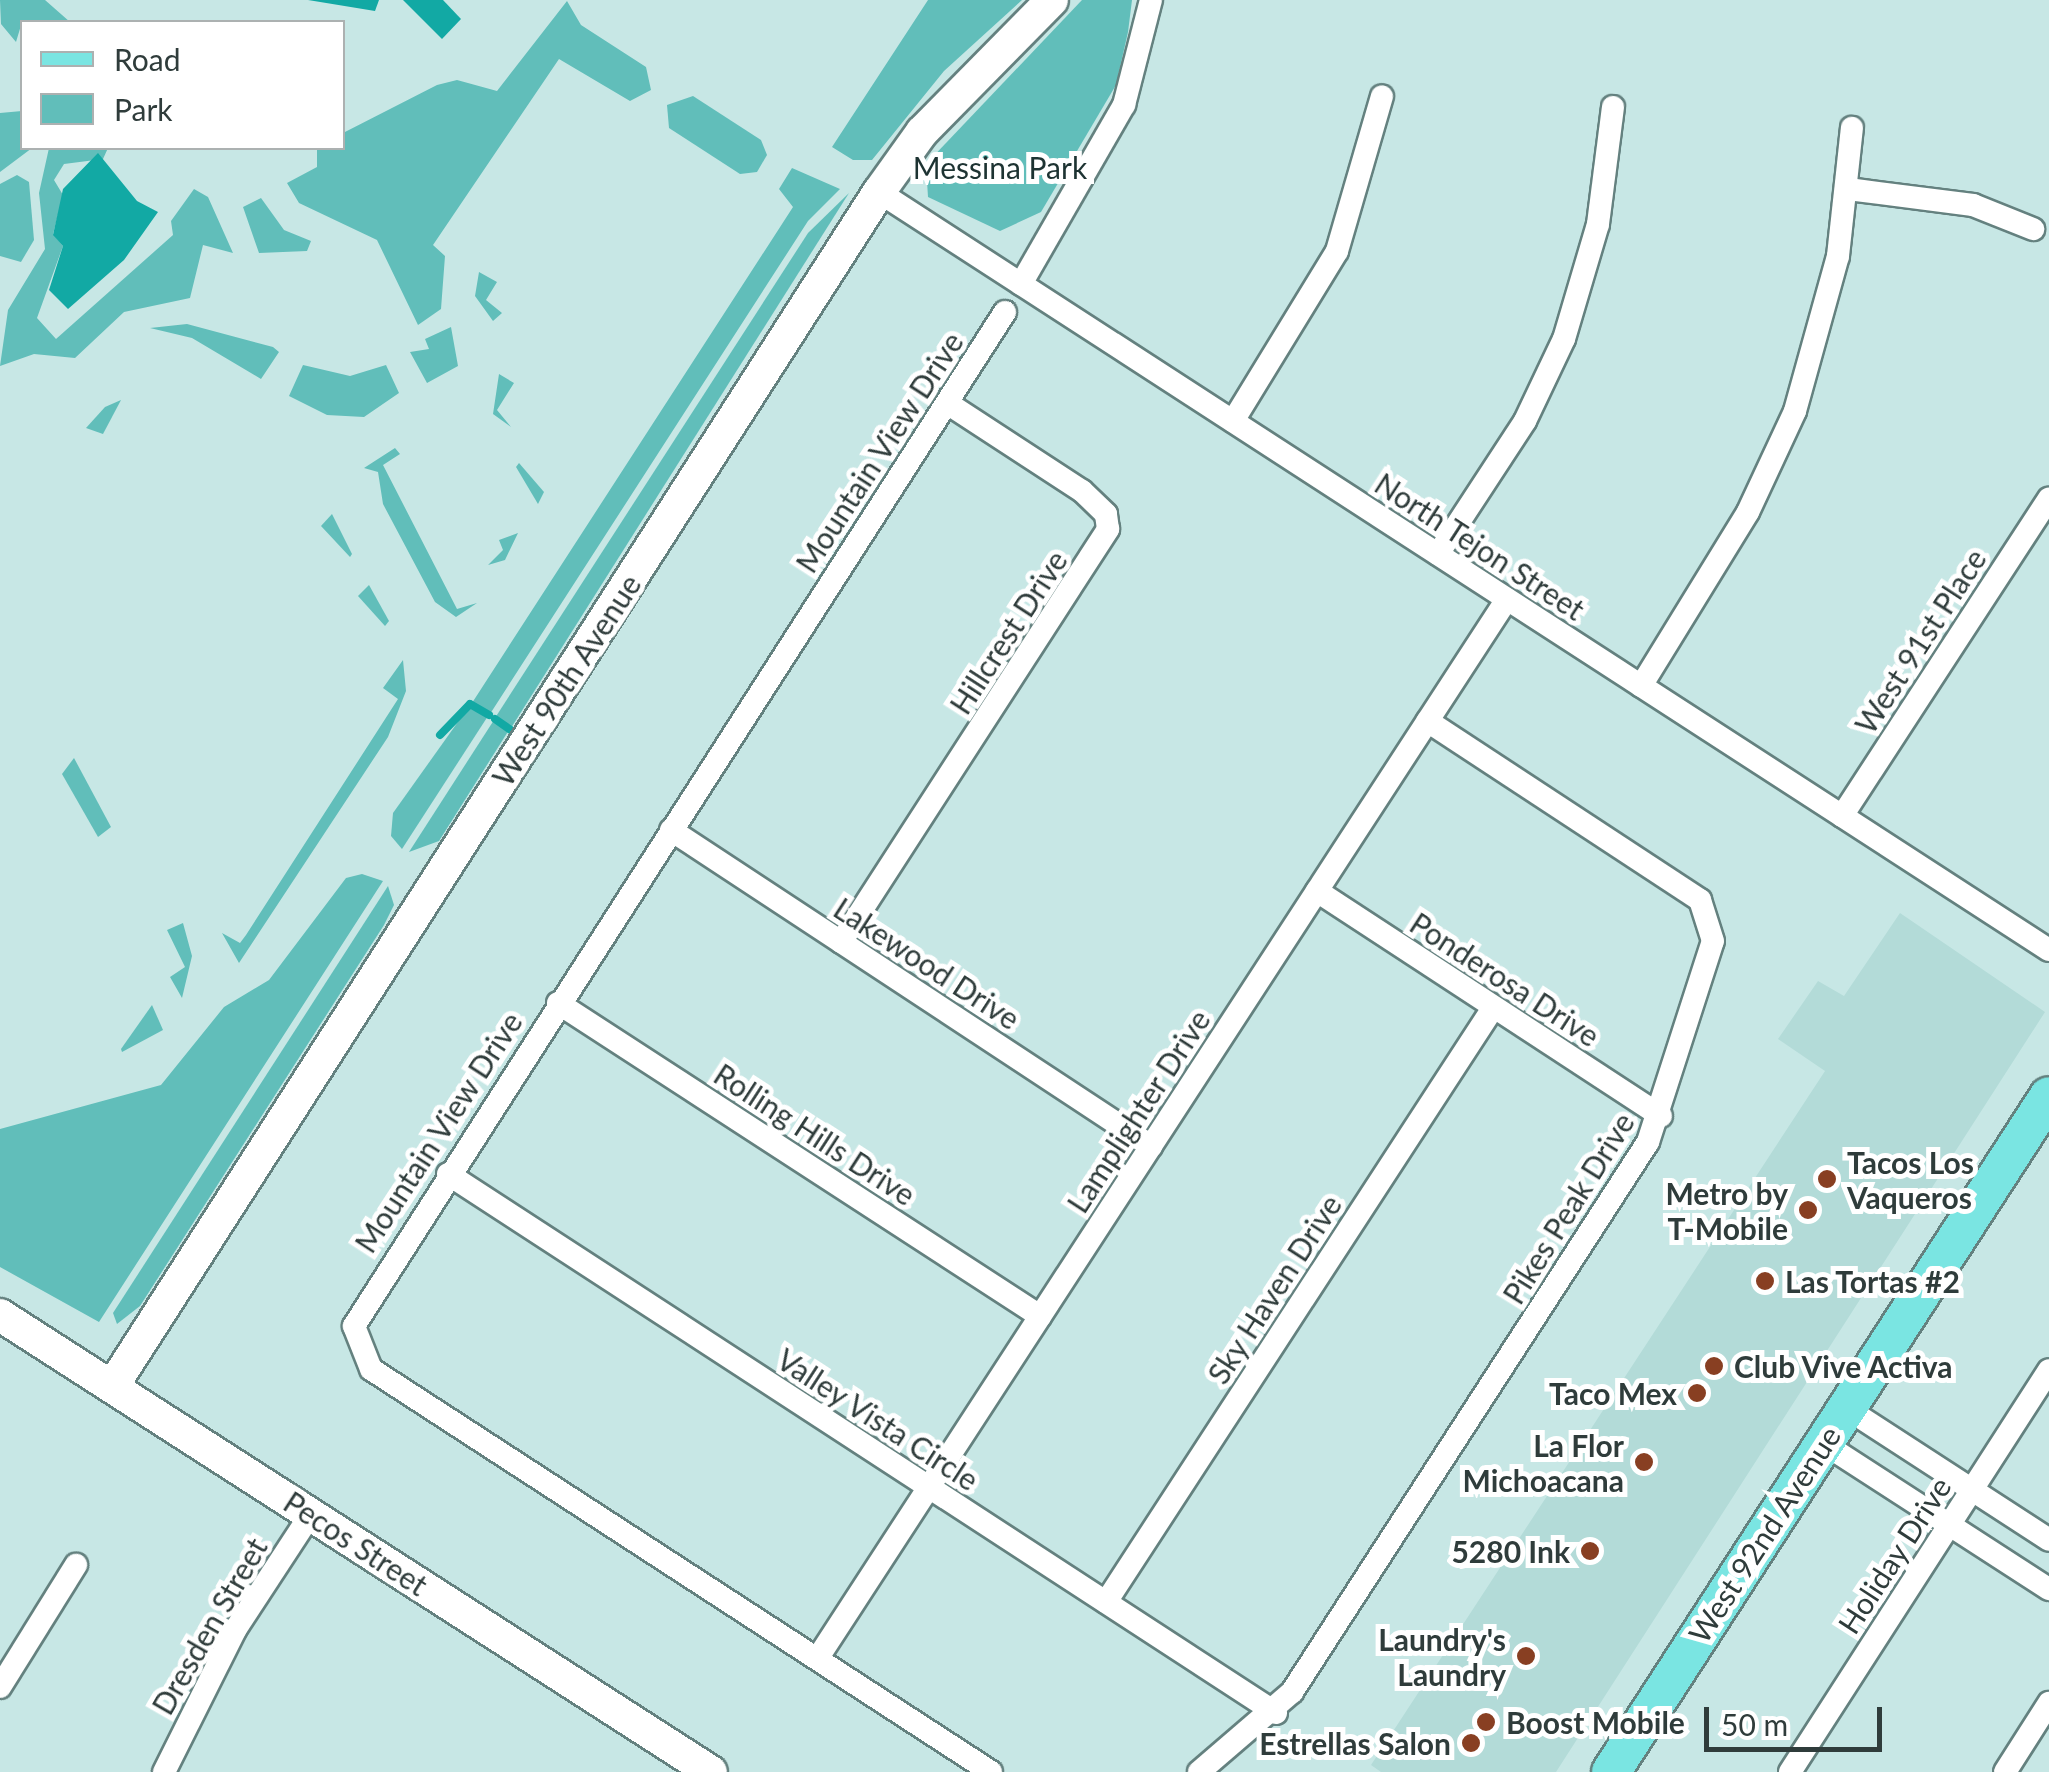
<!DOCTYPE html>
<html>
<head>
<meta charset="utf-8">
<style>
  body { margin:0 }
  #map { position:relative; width:2049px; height:1772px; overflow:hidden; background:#c7e7e5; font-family:Lato,sans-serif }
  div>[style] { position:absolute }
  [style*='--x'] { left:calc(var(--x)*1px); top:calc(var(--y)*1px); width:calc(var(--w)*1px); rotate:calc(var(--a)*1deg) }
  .built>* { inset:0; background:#b3dbd8 }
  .green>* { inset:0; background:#61beba }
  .water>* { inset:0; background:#12a9a4 }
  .stream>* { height:8px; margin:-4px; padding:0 4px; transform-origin:4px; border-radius:4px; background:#12a9a4 }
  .roads { filter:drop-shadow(2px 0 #64817f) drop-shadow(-2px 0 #64817f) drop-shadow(0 2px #64817f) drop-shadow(0 -2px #64817f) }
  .street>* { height:22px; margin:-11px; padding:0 11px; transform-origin:11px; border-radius:11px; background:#fff }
  .secondary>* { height:32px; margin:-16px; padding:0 16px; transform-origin:16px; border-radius:16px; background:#fff }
  .primary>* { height:38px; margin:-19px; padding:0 19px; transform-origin:19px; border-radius:19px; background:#7ae5e2 }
  .dots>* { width:28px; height:28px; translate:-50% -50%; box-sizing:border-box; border:5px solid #fff; border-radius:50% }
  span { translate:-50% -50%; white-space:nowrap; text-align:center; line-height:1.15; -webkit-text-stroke:10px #fff; paint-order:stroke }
  .park-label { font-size:30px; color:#1d3332 }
  .street-label { font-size:30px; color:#2f3c3b }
  .poi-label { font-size:30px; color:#2f3c3b; font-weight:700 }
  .left { translate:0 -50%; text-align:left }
  .right { translate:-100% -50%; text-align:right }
  .legend { position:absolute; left:20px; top:20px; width:325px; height:130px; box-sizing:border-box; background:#fff; border:2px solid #acb1b1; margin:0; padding:12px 18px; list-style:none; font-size:30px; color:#2f3c3b }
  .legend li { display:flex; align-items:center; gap:20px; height:50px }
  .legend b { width:50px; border:2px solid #acb1b1 }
  .scale { position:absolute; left:1704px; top:1707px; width:178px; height:45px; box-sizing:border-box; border:5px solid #2f3c3b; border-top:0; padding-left:12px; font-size:30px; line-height:35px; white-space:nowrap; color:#2f3c3b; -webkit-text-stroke:8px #fff; paint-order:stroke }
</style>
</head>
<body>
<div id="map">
  <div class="built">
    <i style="clip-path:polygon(1900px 913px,2045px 1012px,1556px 1772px,1381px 1772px,1371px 1765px,1825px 1071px,1778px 1039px,1818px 981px,1844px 996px)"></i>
  </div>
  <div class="green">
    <i style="clip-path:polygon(0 0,45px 0,70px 22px,22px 22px,16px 42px,1px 24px)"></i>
    <i style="clip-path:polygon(928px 0,1022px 0,944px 71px,872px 160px,853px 160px,832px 147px)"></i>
    <i style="clip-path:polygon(1082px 0,1132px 0,1128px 32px,1116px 85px,1041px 212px,1000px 231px,928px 197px,926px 164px)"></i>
    <i style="clip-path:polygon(567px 1px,581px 25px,646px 67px,651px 90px,630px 101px,559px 59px,433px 245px,445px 256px,441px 309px,418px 325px,377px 240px,299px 203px,287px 183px,317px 167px,317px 148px,342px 148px,343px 133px,437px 85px,457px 80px,497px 91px)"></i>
    <i style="clip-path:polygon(693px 96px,761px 140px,767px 155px,757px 172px,740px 174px,669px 128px,667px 105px)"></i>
    <i style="clip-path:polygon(22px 111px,22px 148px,32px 148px,0 172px,0 113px)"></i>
    <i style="clip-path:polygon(49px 148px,108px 148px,103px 159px,64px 164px,54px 180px,63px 195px,53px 234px,63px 246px,37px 318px,56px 339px,173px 235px,171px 221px,194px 189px,208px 197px,233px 253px,203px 245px,190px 298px,124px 312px,75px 358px,34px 354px,0 366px,8px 310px,45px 249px,39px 193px)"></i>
    <i style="clip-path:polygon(792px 168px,840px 189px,808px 221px,490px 714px,472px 703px,793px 207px,779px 189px)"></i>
    <i style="clip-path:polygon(17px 175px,29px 182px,34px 240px,21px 262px,0 256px,0 184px)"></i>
    <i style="clip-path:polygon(849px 193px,511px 728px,495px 718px,808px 233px)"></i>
    <i style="clip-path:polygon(261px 198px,284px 230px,311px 241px,307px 251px,259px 253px,243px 207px)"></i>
    <i style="clip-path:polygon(479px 272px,497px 282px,486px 300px,502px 313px,493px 321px,475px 296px)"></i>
    <i style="clip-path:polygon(187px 324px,273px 347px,279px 352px,261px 379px,192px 338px,150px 328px)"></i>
    <i style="clip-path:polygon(451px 327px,458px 366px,427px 383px,410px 352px,429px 349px,425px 339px)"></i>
    <i style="clip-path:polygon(303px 365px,350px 376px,386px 365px,399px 393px,364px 417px,327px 415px,289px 396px)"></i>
    <i style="clip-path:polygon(499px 374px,514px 383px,497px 410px,511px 427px,493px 414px)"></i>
    <i style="clip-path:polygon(121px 400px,103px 434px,86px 428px,105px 407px)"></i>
    <i style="clip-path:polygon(395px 448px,400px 454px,383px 465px,457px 609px,477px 603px,456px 617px,435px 602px,383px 504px,378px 472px,364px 468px)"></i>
    <i style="clip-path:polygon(519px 463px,544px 492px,538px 504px,516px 467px)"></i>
    <i style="clip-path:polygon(332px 514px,352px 554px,350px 557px,321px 526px)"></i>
    <i style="clip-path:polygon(518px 533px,505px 560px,488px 565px,503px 550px,499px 540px)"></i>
    <i style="clip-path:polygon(369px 585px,389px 621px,385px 626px,358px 596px)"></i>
    <i style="clip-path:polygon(403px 660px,406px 691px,388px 737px,239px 963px,222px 933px,240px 943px,246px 935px,398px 699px,383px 688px)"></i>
    <i style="clip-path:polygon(470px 705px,488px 716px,402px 849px,391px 836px,393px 813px)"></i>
    <i style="clip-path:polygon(494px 720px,509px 730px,439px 841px,409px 852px)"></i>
    <i style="clip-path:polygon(74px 758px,111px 827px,98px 837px,62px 774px)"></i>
    <i style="clip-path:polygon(362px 874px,383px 881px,99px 1322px,0 1267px,0 1129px,161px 1085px,224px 1007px,269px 980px,346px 878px)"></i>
    <i style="clip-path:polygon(388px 886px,394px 905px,384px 925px,140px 1306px,117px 1324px,113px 1313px)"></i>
    <i style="clip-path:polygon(183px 923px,192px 956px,182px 998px,170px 977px,185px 967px,167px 930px)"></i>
    <i style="clip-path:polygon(152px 1005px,163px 1030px,122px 1052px,121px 1049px)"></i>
  </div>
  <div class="water">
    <i style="clip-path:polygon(308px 0,379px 0,375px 11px)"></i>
    <i style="clip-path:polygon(403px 0,443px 0,461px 19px,442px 39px)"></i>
    <i style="clip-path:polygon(98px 153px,137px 201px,158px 212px,124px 260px,68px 309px,49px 290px,63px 246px,53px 235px,63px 189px)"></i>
  </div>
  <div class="stream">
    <i style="--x:495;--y:719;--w:19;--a:35"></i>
    <i style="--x:440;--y:735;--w:43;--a:-45.9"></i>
    <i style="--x:470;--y:704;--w:22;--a:30"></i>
  </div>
  <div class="roads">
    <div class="street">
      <i style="--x:1848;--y:189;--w:126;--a:7.3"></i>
      <i style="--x:1973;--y:205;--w:65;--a:21.8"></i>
      <i style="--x:879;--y:192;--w:1394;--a:32.94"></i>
      <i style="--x:1021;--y:284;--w:207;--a:-60.1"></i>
      <i style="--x:1124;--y:105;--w:108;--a:-75.6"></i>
      <i style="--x:1233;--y:421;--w:199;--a:-58.5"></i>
      <i style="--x:1337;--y:251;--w:161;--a:-73.8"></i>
      <i style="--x:1438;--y:554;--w:159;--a:-56.8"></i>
      <i style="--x:1525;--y:421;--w:91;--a:-64.6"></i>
      <i style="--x:1564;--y:339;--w:120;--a:-73.5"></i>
      <i style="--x:1598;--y:224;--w:118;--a:-82.7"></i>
      <i style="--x:1641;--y:686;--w:204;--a:-58.4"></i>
      <i style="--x:1748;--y:512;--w:111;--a:-65"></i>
      <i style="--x:1795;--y:411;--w:161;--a:-74.5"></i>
      <i style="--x:1838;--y:256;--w:129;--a:-83.8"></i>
      <i style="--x:1842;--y:816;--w:379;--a:-56.9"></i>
      <i style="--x:671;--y:830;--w:575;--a:33.36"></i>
      <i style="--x:1317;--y:891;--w:411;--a:33.2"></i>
      <i style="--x:841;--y:942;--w:492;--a:-57.1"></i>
      <i style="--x:1108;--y:529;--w:15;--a:-98"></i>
      <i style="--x:1106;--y:514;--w:33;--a:-136"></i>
      <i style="--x:1082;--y:491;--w:161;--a:-146.9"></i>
      <i style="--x:558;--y:1003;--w:575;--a:33"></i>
      <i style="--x:448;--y:1174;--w:988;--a:33.06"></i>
      <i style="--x:1846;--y:1408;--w:242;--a:33"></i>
      <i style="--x:1823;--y:1443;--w:269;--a:32.9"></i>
      <i style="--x:1106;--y:1602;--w:709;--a:-56.92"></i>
      <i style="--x:819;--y:1656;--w:1261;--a:-56.94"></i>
      <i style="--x:0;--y:1687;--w:144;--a:-58.1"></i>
      <i style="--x:164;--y:1772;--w:159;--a:-63.4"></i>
      <i style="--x:235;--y:1630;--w:139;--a:-56.8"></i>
      <i style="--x:991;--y:1772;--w:739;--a:-146.98"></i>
      <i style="--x:371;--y:1369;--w:46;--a:-111.6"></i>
      <i style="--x:354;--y:1326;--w:1205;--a:-57.3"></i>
      <i style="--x:1199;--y:1772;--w:123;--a:-40.7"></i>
      <i style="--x:1292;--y:1692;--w:655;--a:-57.09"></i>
      <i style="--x:1648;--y:1142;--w:211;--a:-72.1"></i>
      <i style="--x:1713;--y:941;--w:43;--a:-107.6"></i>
      <i style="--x:1700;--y:900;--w:326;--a:-146.7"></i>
      <i style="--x:1790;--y:1772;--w:478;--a:-57.2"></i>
      <i style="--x:2005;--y:1772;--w:82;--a:-57.5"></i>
    </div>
    <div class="secondary">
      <i style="--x:0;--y:1315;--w:845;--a:32.73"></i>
      <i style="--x:112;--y:1387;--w:1420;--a:-57.31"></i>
      <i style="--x:879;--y:192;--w:74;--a:-54.4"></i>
      <i style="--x:922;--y:132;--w:185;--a:-45.4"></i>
    </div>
    <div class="primary">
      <i style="--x:1611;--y:1772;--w:805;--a:-57.06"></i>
    </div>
  </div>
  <div class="dots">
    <i style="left:1827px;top:1179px;background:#883f22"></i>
    <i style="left:1808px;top:1210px;background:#883f22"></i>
    <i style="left:1765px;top:1281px;background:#883f22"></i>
    <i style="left:1714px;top:1366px;background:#883f22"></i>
    <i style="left:1697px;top:1393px;background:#883f22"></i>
    <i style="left:1644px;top:1462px;background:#883f22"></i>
    <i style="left:1590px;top:1551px;background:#883f22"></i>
    <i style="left:1526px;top:1656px;background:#883f22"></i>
    <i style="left:1486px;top:1722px;background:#883f22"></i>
    <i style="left:1471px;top:1743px;background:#883f22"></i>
  </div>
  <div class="park-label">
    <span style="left:1000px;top:167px">Messina Park</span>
  </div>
  <div class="street-label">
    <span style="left:879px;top:452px;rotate:-57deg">Mountain View Drive</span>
    <span style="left:1480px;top:546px;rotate:33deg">North Tejon Street</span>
    <span style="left:1008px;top:632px;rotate:-57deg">Hillcrest Drive</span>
    <span style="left:1920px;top:641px;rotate:-57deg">West 91st Place</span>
    <span style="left:566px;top:680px;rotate:-57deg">West 90th Avenue</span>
    <span style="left:927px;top:963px;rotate:33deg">Lakewood Drive</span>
    <span style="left:1505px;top:979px;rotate:33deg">Ponderosa Drive</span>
    <span style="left:1138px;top:1111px;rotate:-57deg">Lamplighter Drive</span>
    <span style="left:438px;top:1132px;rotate:-57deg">Mountain View Drive</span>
    <span style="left:815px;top:1134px;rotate:33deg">Rolling Hills Drive</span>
    <span style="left:1568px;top:1208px;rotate:-58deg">Pikes Peak Drive</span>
    <span style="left:1274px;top:1289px;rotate:-57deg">Sky Haven Drive</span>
    <span style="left:878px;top:1419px;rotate:33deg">Valley Vista Circle</span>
    <span style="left:1764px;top:1534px;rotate:-57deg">West 92nd Avenue</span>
    <span style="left:356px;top:1543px;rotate:33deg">Pecos Street</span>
    <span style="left:1894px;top:1555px;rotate:-57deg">Holiday Drive</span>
    <span style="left:209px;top:1626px;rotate:-60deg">Dresden Street</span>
  </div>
  <div class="poi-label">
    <span class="left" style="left:1847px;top:1179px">Tacos Los<br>Vaqueros</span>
    <span class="right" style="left:1788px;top:1210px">Metro by<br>T-Mobile</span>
    <span class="left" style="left:1785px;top:1281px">Las Tortas #2</span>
    <span class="left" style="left:1734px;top:1366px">Club Vive Activa</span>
    <span class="right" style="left:1677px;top:1393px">Taco Mex</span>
    <span class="right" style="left:1624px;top:1462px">La Flor<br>Michoacana</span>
    <span class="right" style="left:1570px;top:1551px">5280 Ink</span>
    <span class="right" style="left:1506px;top:1656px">Laundry's<br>Laundry</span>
    <span class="left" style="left:1506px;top:1722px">Boost Mobile</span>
    <span class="right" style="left:1451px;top:1743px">Estrellas Salon</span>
  </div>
  <ul class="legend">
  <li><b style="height:12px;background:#7ae5e2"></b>Road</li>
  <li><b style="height:28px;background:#61beba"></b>Park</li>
  </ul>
  <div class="scale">50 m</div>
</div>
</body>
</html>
